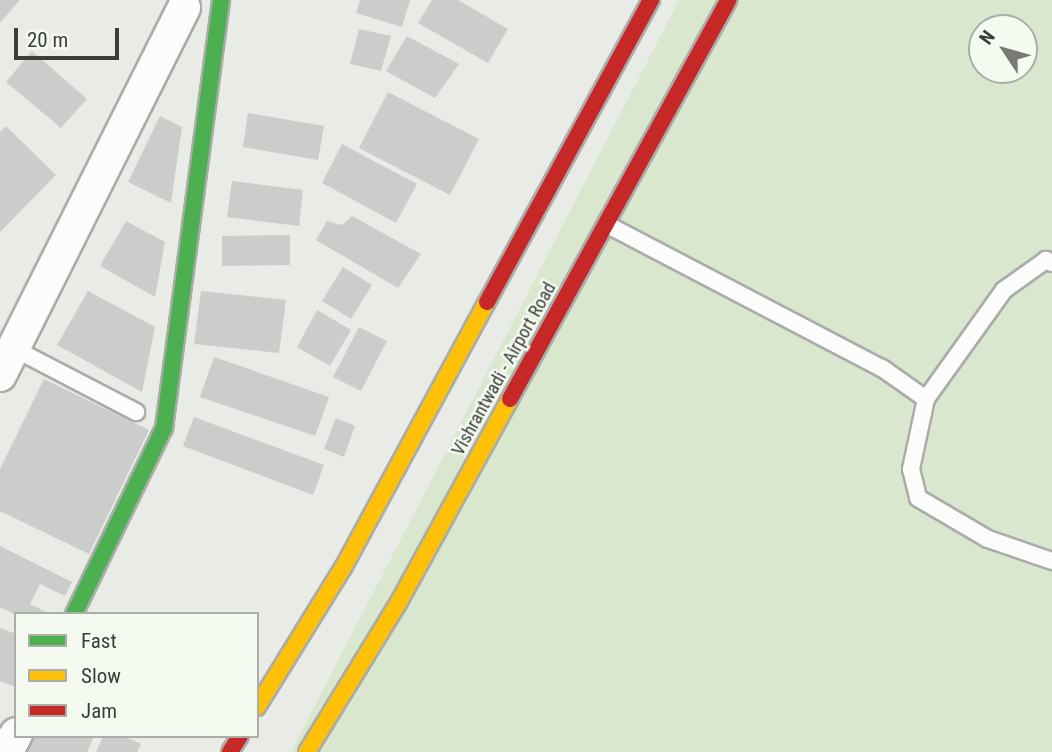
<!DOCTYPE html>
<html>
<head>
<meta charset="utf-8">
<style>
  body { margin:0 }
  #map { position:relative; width:1052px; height:752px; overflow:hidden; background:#e8ebe6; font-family:"Roboto Condensed",sans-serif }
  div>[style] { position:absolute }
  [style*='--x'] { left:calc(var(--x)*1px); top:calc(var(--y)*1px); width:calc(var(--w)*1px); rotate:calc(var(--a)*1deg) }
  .green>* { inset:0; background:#dae7cf }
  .building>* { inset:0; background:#cbcdca }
  .roads { filter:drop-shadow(2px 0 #aaaca9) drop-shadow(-2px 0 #aaaca9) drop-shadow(0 2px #aaaca9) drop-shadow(0 -2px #aaaca9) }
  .lane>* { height:16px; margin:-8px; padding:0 8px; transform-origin:8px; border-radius:8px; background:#fcfcfb }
  .street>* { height:32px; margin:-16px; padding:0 16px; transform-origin:16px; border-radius:16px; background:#fcfcfb }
  .fast>* { height:16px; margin:-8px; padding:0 8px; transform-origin:8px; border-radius:8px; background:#4caf50 }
  .slow>* { height:16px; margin:-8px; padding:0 8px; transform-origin:8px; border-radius:8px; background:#ffc107 }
  .jam>* { height:16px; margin:-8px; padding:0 8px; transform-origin:8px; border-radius:8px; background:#c62828 }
  span { translate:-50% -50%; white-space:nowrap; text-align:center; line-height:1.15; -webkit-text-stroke:5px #f5faf1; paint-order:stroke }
  .street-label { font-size:18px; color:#3b3d39 }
  .legend { position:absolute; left:14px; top:612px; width:245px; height:126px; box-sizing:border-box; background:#f5faf1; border:2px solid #abaea7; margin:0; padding:9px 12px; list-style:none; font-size:21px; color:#3b3d39 }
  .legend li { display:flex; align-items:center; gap:14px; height:35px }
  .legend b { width:35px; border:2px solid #abaea7 }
  .north { position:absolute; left:968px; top:14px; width:70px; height:70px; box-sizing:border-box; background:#f5faf1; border:2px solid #abaea7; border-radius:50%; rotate:306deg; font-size:19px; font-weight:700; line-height:28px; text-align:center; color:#3b3d39 }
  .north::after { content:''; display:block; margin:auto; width:24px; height:32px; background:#787a76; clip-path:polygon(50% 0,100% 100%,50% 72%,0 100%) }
  .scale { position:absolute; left:14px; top:28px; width:105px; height:32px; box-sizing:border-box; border:4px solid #3b3d39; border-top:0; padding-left:9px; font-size:21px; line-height:24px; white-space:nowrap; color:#3b3d39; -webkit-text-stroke:5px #f5faf1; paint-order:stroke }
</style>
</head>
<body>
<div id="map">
  <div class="green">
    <i style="clip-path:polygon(evenodd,679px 0,1052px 0,1052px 752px,291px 752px,679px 0,982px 28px,1024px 28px,1024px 70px,982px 70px,982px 28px)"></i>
  </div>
  <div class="building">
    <i style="clip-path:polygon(0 0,20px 0,0 23px)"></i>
    <i style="clip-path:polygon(360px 0,410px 0,402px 27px,356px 13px)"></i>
    <i style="clip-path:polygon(432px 0,458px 0,508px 29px,488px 63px,418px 23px)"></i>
    <i style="clip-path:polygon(359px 29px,391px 36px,381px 71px,350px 64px)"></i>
    <i style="clip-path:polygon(407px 36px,459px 64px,435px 98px,386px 71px)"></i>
    <i style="clip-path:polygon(32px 51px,87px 99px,61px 128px,6px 82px)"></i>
    <i style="clip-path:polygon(388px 92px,479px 139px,450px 195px,359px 148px)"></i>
    <i style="clip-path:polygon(248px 113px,324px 126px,318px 160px,243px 147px)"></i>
    <i style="clip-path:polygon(160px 116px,182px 127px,171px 203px,128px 182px)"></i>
    <i style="clip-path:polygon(6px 126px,56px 175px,0 232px,0 132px)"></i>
    <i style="clip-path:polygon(342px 144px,417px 184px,396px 223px,322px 183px)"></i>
    <i style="clip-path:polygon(232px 181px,303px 190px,299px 226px,227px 217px)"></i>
    <i style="clip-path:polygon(352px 216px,421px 254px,398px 288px,316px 240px,327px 221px,342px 225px)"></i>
    <i style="clip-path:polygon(126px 221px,165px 242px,155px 297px,100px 266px)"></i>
    <i style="clip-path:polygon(290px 235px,290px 265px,222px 266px,222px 236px)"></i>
    <i style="clip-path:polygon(343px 267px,372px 285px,351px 319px,322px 301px)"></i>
    <i style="clip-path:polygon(88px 291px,155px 327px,142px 392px,57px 345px)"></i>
    <i style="clip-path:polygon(201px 291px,286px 300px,279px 353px,194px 344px)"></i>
    <i style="clip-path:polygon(317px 310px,351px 330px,330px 366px,297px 347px)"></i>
    <i style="clip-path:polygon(359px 327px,387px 341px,361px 391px,333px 377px)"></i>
    <i style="clip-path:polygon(214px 357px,329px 397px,315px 436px,200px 397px)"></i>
    <i style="clip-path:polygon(44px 379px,149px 430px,89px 554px,0 511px,0 469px)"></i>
    <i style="clip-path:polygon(194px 417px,324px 465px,313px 495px,183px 446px)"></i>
    <i style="clip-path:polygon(336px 418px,355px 426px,344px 457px,324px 449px)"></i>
    <i style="clip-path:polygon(0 546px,72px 582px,65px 596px,40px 584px,30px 604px,50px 614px,16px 615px,0 607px)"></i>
    <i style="clip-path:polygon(0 628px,16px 634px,16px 687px,0 681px)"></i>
    <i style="clip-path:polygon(29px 736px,94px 736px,87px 752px,22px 752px)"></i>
    <i style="clip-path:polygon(103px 736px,124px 736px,141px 744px,137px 752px,96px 752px)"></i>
  </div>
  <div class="roads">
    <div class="lane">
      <i style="--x:606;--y:224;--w:311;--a:27.6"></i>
      <i style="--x:882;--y:368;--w:54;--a:35.2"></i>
      <i style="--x:1052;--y:263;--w:7;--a:-153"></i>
      <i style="--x:1046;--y:260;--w:52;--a:144.5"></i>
      <i style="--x:1004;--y:290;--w:134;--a:125.6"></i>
      <i style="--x:926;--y:399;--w:72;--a:102.1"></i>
      <i style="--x:911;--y:469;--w:30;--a:76"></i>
      <i style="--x:918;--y:498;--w:81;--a:30.4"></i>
      <i style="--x:988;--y:539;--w:68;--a:19"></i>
      <i style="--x:13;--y:348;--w:139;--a:27.5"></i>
    </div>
    <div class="street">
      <i style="--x:0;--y:375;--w:411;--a:-63.4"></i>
      <i style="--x:7;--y:752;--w:20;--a:-63"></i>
    </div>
    <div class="fast">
      <i style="--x:74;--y:614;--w:207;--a:-64.2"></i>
      <i style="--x:164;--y:428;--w:432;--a:-82.4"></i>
    </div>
    <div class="slow">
      <i style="--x:257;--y:707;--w:163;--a:-58.3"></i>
      <i style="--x:343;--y:568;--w:302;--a:-61.6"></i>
      <i style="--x:307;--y:752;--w:178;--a:-58.5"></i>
      <i style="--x:400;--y:600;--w:229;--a:-61.3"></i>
    </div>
    <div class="jam">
      <i style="--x:487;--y:302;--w:344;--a:-61.5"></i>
      <i style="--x:510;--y:399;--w:455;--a:-61.3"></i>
      <i style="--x:230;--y:752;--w:19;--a:-58"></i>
    </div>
  </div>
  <div class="street-label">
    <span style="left:504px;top:369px;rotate:-61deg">Vishrantwadi - Airport Road</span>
  </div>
  <ul class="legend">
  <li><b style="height:9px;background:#4caf50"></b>Fast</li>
  <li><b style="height:9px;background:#ffc107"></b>Slow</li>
  <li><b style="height:9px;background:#c62828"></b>Jam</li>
  </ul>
  <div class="north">N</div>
  <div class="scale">20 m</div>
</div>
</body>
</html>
